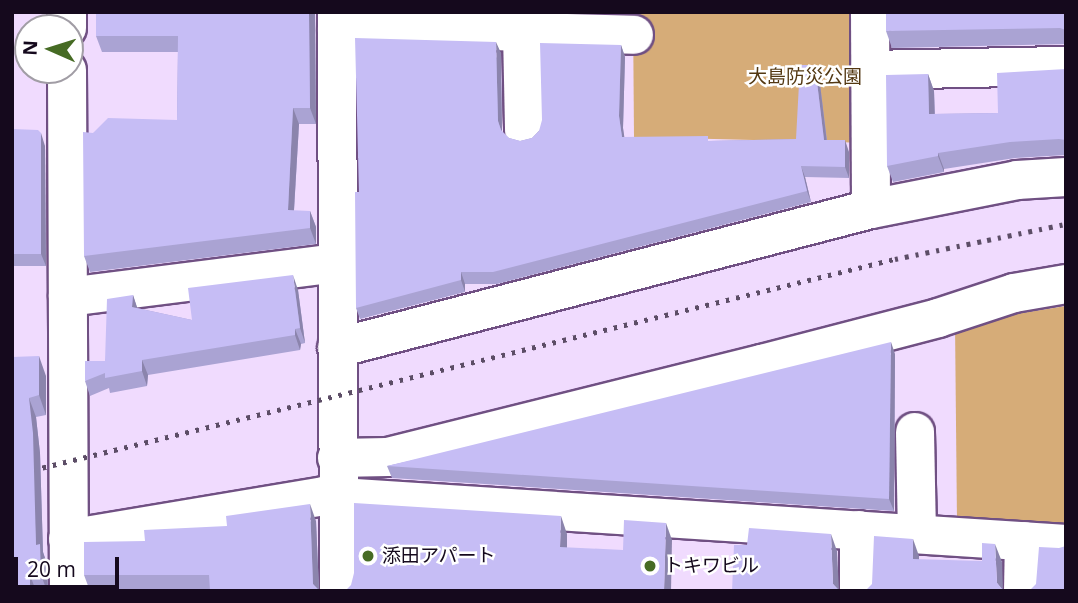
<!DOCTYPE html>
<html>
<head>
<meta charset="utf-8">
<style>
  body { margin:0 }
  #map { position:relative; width:1078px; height:603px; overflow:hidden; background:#f0dbfe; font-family:"Open Sans","Noto Sans JP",sans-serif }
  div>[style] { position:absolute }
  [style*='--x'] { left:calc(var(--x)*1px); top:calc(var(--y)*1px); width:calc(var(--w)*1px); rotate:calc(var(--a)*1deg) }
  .green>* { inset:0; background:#d6ac78 }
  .roads { filter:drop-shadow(2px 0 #705083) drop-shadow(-2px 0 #705083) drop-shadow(0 2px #705083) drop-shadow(0 -2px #705083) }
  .minor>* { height:38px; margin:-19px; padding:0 19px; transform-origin:19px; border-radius:19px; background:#fff }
  .rail>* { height:5px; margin-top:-2.5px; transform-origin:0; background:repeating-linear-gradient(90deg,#5c4d66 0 3.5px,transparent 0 10.5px) }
  .wall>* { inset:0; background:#aaa3d3 }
  .shaded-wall>* { inset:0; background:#8b84ac }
  .building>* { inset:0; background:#c6bdf5 }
  .dots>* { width:19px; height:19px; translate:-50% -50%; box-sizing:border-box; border:4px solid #fff; border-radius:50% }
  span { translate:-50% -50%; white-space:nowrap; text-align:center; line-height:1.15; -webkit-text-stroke:5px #fff; paint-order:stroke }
  .park-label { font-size:19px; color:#533812 }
  .poi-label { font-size:19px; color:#15091d }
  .left { translate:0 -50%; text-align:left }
  .frame { position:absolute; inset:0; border:14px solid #15091d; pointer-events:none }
  .north { position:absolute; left:14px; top:14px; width:70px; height:70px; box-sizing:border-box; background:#fff; border:2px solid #a19da5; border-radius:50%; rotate:273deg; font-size:19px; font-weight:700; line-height:28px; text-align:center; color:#15091d }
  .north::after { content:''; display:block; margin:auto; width:24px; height:32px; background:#466b24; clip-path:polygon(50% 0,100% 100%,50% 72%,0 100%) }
  .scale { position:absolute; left:14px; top:557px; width:105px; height:32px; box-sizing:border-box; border:4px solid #15091d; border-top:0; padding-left:9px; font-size:21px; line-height:24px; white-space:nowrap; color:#15091d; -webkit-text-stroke:5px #fff; paint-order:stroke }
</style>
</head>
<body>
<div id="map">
  <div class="green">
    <i style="clip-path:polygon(633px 12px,870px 12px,871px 143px,634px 137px)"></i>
    <i style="clip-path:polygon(1066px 306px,1066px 524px,957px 521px,955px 324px)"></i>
  </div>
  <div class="roads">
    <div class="minor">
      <i style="--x:67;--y:12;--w:16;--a:90"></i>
      <i style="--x:337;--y:12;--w:579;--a:89.8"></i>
      <i style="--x:870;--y:12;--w:197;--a:89.7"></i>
      <i style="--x:337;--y:27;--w:297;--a:1.5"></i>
      <i style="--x:522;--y:32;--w:99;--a:88.8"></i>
      <i style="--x:67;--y:70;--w:521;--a:89.78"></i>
      <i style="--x:870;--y:70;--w:196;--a:-1.2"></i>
      <i style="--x:68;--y:297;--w:271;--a:-7.2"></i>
      <i style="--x:337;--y:348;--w:552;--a:-14.59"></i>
      <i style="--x:871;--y:209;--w:149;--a:-11.2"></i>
      <i style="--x:1017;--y:180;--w:49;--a:-3.5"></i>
      <i style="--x:915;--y:432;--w:102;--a:88.9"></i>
      <i style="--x:337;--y:458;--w:51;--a:-1.1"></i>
      <i style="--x:388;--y:457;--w:385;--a:-14"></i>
      <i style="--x:762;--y:364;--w:182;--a:-14.6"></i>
      <i style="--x:938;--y:318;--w:80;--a:-18.2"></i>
      <i style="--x:1014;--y:293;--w:53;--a:-9.8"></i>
      <i style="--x:68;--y:539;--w:260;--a:-9.5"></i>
      <i style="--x:324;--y:496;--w:744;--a:3.7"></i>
      <i style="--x:859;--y:591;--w:61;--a:-90"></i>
      <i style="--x:1023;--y:591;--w:50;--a:-88.9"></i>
    </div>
  </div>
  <div class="rail">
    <i style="--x:12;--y:475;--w:909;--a:-13.75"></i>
    <i style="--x:895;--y:259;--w:175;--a:-11.6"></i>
  </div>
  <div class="wall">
    <i style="clip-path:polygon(315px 12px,316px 124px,299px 124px,294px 211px,310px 211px,316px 227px,316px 244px,90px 272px,84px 256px,93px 133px,177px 120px,178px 52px,102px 52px,96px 36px)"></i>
    <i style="clip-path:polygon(1066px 12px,1066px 44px,892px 48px,886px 31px)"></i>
    <i style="clip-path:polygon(621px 45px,625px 57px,623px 128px,624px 137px,709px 141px,796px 139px,815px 65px,819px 76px,827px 140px,849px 152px,849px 178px,805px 177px,811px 202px,497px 284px,465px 284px,465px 292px,360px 319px,356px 308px,359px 192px,501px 53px,502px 132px,509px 138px,520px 141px,532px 138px)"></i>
    <i style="clip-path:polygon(1066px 69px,1066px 155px,1015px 158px,944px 169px,944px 172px,893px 182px,887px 166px,928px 74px,934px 91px,935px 114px,998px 113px)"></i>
    <i style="clip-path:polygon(12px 129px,45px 146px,46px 266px,12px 266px)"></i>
    <i style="clip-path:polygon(298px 290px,305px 343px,301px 344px,300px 350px,148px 375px,147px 386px,110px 393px,109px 388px,90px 396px,85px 381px,105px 361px,133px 295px,137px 308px,192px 320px)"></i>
    <i style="clip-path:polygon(895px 354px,894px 511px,392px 478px,387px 466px)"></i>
    <i style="clip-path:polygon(12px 357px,46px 376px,46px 415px,36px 417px,40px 453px,43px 552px,47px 564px,48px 591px,12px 591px)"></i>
    <i style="clip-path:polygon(316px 521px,319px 590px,320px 591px,90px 591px,84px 575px,145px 541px)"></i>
  </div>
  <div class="shaded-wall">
    <i style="clip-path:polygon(309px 12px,315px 12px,316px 124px,310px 108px)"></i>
    <i style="clip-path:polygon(496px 42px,501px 53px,502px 132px,505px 142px,498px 121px)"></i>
    <i style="clip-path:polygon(621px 45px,625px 57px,623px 128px,626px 148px,622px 137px,619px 116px)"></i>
    <i style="clip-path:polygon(815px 65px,819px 76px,828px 151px,824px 140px)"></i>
    <i style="clip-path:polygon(928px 74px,934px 91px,935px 130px,929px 114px)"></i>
    <i style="clip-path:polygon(293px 108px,299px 124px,293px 226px,288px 210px)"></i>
    <i style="clip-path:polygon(41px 133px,45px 146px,46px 266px,41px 254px)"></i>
    <i style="clip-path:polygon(845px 140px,849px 152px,849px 178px,845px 167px)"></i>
    <i style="clip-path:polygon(938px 153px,944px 169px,944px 172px,938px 156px)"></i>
    <i style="clip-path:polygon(801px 166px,805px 177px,811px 202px,807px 191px)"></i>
    <i style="clip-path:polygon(310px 211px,316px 227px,316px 244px,310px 228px)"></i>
    <i style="clip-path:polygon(461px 272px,465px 284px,465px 292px,461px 280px)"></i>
    <i style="clip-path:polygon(293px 275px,298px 290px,305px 343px,300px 328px)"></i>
    <i style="clip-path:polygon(133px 295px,138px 310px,132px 307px)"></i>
    <i style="clip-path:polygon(295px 329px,301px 344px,300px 350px,295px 335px)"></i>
    <i style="clip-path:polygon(891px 342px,895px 354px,894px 511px,889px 499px)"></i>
    <i style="clip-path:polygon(39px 356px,46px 376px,46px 415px,39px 395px)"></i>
    <i style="clip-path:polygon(142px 360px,148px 375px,147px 386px,142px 371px)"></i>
    <i style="clip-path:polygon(29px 398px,36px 417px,40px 453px,43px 552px,47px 564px,48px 591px,47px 591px,41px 575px,36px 545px)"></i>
    <i style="clip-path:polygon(310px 504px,316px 521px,319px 591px,313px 584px)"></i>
    <i style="clip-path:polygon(561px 516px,567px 534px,567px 564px,560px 547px)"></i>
    <i style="clip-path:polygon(666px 523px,672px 540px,671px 591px,664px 591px)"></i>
    <i style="clip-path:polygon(831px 534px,837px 551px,839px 591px,833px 584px)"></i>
    <i style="clip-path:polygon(913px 539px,919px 556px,919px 576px,913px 559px)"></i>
    <i style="clip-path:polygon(995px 544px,1002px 562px,1003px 591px,997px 583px)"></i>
    <i style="clip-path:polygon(30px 575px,36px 591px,30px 591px)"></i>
  </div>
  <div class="building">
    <i style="clip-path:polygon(96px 12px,309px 12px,310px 108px,293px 108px,288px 210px,310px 211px,310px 228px,84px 256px,83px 132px,93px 133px,108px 118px,177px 120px,178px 36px,96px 36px)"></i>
    <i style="clip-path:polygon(886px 12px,1066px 12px,1066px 30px,1060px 28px,886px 31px)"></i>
    <i style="clip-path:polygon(355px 38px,496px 42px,498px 121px,501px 130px,509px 138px,520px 141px,532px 138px,539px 131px,542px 120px,540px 43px,621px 45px,619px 116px,622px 137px,708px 136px,708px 141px,796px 139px,800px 65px,815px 65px,824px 140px,845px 140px,845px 167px,801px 166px,807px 191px,493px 272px,461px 272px,461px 280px,356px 308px,355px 192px,359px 192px)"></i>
    <i style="clip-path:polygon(1066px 69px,1066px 140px,1059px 139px,1010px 142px,938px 153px,938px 156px,887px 166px,886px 75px,928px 74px,929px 114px,998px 113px,997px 73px)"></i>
    <i style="clip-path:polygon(12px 129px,38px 130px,41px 133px,41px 254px,12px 254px)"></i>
    <i style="clip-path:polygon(293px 275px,300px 328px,295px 329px,295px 335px,142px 360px,142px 371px,105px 378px,105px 373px,85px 381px,85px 361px,105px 361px,107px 299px,133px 295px,132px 307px,192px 320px,188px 288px)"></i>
    <i style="clip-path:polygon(891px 342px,889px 499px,387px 466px)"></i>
    <i style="clip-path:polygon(39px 356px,39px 395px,29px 398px,33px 433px,36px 545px,40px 544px,41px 575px,30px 575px,30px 591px,12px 591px,12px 357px)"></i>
    <i style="clip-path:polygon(354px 503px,561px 516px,560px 547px,623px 550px,624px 520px,666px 523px,664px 591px,345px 591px,351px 585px,354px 573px)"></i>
    <i style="clip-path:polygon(310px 504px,313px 584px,320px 591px,210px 591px,209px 575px,84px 575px,84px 542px,145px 541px,144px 530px,227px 526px,226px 516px)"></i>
    <i style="clip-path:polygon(749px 528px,831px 534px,833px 584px,840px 591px,732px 591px,734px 545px,747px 545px)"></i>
    <i style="clip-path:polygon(874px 536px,913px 539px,913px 559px,982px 561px,982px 543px,995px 544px,997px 583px,1004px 591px,865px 591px,872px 584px)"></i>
    <i style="clip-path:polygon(1066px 546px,1066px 591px,1029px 591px,1036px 584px,1039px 547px,1059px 548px)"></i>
  </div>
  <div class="dots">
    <i style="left:368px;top:556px;background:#466b24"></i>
    <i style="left:650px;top:566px;background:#466b24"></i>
  </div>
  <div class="park-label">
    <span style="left:805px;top:77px">大島防災公園</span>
  </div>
  <div class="poi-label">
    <span class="left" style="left:382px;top:556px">添田アパート</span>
    <span class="left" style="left:664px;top:566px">トキワビル</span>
  </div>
  <div class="frame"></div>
  <div class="north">N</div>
  <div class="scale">20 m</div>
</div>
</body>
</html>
